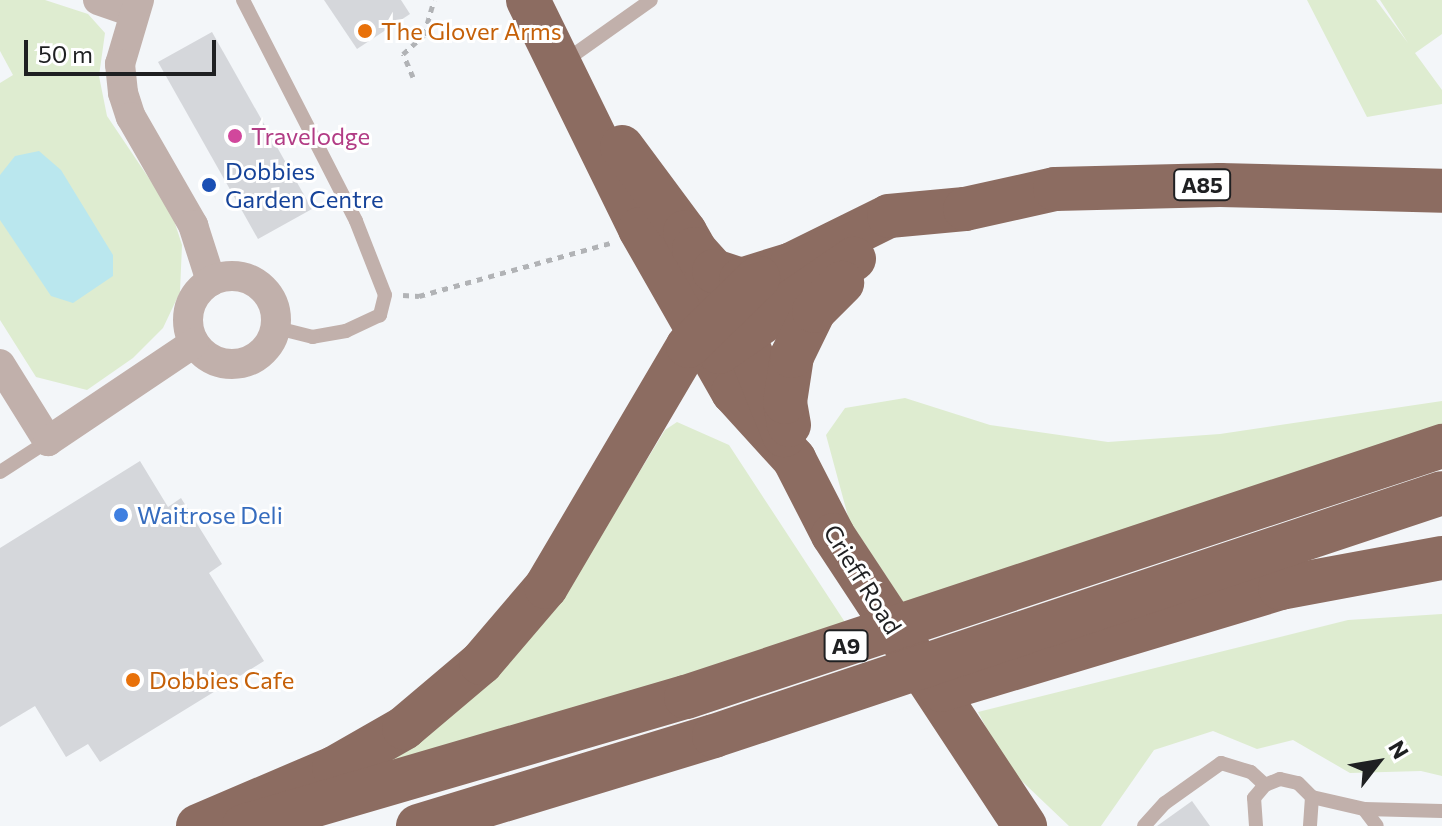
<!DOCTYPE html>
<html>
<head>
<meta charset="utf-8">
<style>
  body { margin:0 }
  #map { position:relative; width:1442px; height:826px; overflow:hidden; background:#f3f6f9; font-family:Commissioner,sans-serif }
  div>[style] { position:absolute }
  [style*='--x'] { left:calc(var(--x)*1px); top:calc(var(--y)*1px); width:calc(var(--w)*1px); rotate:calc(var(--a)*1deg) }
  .green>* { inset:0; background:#deecd0 }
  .water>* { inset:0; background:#bae7ee }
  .building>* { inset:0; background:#d5d7db }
  .path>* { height:5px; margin-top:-2.5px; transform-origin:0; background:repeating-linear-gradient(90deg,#b1b3b6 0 6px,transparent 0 12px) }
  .service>* { height:14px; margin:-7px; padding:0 7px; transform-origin:7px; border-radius:7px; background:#c1b0ab }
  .minor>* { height:30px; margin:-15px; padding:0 15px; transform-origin:15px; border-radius:15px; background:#c1b0ab }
  .minor>.ring { margin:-15px; padding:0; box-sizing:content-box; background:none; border:30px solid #c1b0ab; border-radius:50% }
  .trunk>* { height:44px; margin:-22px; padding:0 22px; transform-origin:22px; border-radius:22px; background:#8c6c61 }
  .dots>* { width:22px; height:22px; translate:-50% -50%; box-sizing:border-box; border:4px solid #fff; border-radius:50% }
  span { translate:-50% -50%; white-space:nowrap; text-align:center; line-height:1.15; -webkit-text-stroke:6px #fff; paint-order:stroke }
  .shield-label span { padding:2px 6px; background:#fff; border:2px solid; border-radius:6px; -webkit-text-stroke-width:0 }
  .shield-label { font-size:22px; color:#1f2022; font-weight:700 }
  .food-label { font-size:24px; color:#c56008 }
  .left { translate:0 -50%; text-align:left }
  .hotel-label { font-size:24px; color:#b23c85 }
  .transit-label { font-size:24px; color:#164399 }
  .shop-label { font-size:24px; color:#366cbe }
  .street-label { font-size:24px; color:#1f2022 }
  .north { position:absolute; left:1338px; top:722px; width:80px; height:80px; -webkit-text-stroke:6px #fff; paint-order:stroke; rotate:59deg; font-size:22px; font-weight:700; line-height:32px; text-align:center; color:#1f2022 }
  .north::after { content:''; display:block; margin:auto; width:28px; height:36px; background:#1f2022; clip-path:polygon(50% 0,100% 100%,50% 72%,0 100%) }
  .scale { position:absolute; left:24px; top:40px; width:192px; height:36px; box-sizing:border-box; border:4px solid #1f2022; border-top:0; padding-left:10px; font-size:24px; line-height:28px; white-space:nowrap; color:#1f2022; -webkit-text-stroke:6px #fff; paint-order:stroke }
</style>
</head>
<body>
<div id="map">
  <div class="green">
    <i style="clip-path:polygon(0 0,45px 0,88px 14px,105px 33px,99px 76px,107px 116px,171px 211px,182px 245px,180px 292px,163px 328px,133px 358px,87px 390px,36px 377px,0 320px,0 83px,13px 75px,0 51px)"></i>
    <i style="clip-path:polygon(1307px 0,1376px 0,1408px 43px,1380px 0,1442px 0,1442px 34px,1415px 53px,1442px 90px,1442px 104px,1367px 117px)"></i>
    <i style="clip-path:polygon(905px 398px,990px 425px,1108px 442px,1220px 434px,1442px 401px,1442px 434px,911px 614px,849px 520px,826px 435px,845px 408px)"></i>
    <i style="clip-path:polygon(677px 422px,729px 445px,856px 639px,359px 770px,590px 553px,665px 430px)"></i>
    <i style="clip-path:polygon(1442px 614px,1442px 776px,1421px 771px,1350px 773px,1293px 740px,1257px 749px,1213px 731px,1154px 750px,1101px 826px,1069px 826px,1006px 766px,978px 712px,1348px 620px)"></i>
  </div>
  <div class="water">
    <i style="clip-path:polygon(39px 151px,61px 170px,113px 255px,113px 276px,73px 303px,51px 296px,0 220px,0 175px,15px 156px)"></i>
  </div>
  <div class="building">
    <i style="clip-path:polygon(324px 0,401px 0,410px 14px,357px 49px)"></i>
    <i style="clip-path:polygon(212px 32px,312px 209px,258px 239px,158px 62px)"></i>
    <i style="clip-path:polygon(140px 461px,168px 507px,181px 498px,222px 564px,209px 573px,264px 661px,100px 762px,88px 744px,66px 757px,35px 706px,0 727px,0 548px)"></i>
    <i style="clip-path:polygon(1192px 801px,1210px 826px,1157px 826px)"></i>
  </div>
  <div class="path">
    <i style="--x:413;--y:77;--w:25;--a:-113"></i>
    <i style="--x:403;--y:54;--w:28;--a:-42"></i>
    <i style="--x:424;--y:35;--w:36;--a:-74"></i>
    <i style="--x:403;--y:295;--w:16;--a:4"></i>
    <i style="--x:419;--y:296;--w:198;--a:-15.5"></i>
  </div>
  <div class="service">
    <i style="--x:243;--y:0;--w:248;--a:62.9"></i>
    <i style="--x:356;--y:221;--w:79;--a:68.6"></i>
    <i style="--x:385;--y:295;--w:21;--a:104"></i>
    <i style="--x:380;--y:315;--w:38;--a:155"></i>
    <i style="--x:346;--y:331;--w:34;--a:170"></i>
    <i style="--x:313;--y:337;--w:38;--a:-166"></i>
    <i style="--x:565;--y:61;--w:105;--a:-35.3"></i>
    <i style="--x:0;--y:472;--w:57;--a:-32.9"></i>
    <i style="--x:1312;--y:797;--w:53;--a:13"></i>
    <i style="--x:1364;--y:809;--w:78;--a:1.5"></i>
    <i style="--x:1364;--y:809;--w:21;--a:53"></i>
    <i style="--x:1144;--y:826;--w:31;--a:-48"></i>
    <i style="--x:1165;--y:803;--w:69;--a:-35.5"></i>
    <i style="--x:1221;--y:763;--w:31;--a:17"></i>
    <i style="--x:1251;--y:772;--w:19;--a:43"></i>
    <i style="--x:1256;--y:826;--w:28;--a:-94"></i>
    <i style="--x:1254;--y:798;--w:17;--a:-50"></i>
    <i style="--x:1265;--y:785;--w:16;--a:-22"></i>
    <i style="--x:1280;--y:779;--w:18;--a:13"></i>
    <i style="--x:1298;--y:783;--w:20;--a:45"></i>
    <i style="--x:1312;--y:797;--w:29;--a:94"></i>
  </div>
  <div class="minor">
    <i style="--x:98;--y:0;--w:36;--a:19"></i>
    <i style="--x:139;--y:0;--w:67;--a:106.5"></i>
    <i style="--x:120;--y:64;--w:29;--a:84"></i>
    <i style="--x:123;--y:93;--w:25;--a:72"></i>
    <i style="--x:131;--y:117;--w:125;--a:60.1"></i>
    <i style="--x:193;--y:225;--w:59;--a:72.2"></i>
    <i class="ring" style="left:188px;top:276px;width:58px;height:58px"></i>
    <i style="--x:0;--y:364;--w:91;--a:58.1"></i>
    <i style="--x:48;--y:441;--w:176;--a:-33.9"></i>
  </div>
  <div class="trunk">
    <i style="--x:528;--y:0;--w:255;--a:63.9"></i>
    <i style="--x:640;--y:229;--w:188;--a:60.3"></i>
    <i style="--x:733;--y:392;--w:91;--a:47.7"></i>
    <i style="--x:794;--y:459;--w:85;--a:62.8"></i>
    <i style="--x:833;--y:535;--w:349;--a:56.6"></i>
    <i style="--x:622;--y:147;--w:106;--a:53.5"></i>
    <i style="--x:685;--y:232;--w:120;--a:60.4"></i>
    <i style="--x:744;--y:336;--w:107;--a:68"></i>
    <i style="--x:694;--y:249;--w:30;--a:48"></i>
    <i style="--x:714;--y:271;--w:28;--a:18"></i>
    <i style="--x:741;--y:280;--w:53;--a:-17.4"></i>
    <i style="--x:792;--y:264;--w:108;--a:-26.3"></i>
    <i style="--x:889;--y:216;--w:76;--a:-5.3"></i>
    <i style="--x:965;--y:209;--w:92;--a:-12.5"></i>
    <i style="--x:1055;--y:189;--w:165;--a:-1.4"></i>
    <i style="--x:1220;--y:185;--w:222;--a:1.5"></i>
    <i style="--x:719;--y:352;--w:164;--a:-34.6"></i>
    <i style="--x:789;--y:425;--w:23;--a:-100"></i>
    <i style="--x:785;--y:402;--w:47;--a:-81.3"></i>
    <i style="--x:792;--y:356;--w:50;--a:-63.9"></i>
    <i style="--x:814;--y:311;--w:40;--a:-45"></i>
    <i style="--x:941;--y:690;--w:354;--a:-16.7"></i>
    <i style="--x:1280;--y:588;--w:165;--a:-10.5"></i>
    <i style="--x:198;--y:826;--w:148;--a:-23.1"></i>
    <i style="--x:334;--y:768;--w:81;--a:-29.7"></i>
    <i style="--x:404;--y:728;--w:101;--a:-40.2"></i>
    <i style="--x:481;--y:663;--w:100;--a:-49.5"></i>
    <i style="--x:546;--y:587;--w:280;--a:-59.5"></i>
    <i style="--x:688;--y:346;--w:98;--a:-44.2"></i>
    <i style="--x:244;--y:826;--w:460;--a:-16.3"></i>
    <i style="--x:686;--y:697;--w:797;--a:-18.37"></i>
    <i style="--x:418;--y:826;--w:309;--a:-16.9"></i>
    <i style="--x:714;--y:736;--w:767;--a:-18.46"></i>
  </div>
  <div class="dots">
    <i style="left:365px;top:31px;background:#e8710a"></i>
    <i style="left:235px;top:136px;background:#d1479c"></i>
    <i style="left:209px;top:185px;background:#1a4fb4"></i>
    <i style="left:121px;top:515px;background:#3f7fe0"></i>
    <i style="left:133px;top:680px;background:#e8710a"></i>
  </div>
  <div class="shield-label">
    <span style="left:1202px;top:185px">A85</span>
    <span style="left:846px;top:646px">A9</span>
  </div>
  <div class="food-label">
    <span class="left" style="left:381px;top:31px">The Glover Arms</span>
    <span class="left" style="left:149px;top:680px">Dobbies Cafe</span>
  </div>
  <div class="hotel-label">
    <span class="left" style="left:251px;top:136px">Travelodge</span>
  </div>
  <div class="transit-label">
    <span class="left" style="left:225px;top:185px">Dobbies<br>Garden Centre</span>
  </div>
  <div class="shop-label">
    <span class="left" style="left:137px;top:515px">Waitrose Deli</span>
  </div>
  <div class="street-label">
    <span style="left:863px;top:579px;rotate:58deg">Crieff Road</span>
  </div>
  <div class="north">N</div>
  <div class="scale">50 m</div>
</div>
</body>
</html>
